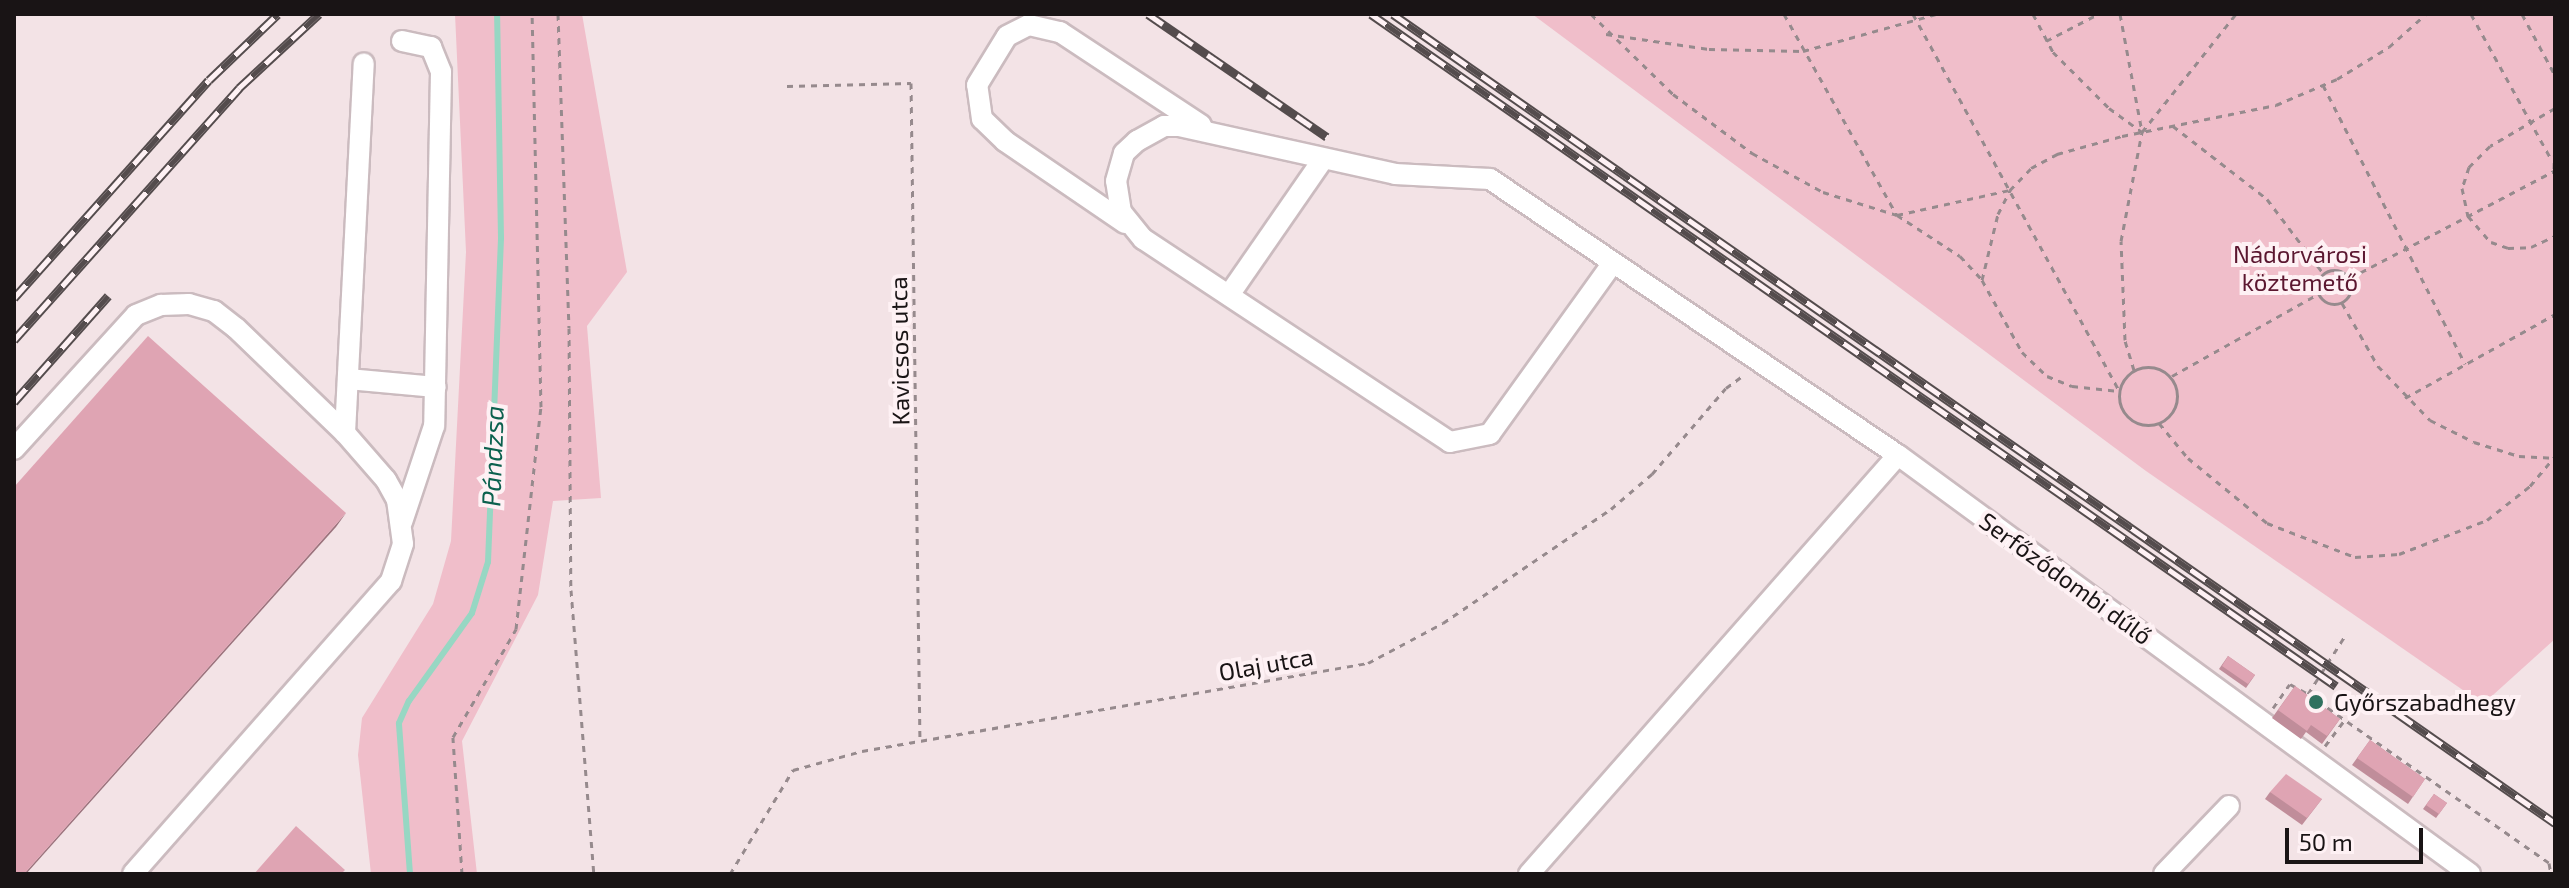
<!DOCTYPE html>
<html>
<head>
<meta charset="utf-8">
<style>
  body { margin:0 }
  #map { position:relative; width:2569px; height:888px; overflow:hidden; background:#f3e3e6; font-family:"Exo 2",sans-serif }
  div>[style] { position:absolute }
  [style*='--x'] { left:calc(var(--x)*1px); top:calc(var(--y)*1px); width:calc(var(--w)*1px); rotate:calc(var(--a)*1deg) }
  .green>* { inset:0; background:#f0beca }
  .stream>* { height:6px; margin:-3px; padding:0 3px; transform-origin:3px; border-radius:3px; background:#97d7c3 }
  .path>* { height:3px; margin-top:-1.5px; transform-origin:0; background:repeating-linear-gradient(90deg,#968a8d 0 6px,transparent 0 12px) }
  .path>.ring { margin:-1.5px; padding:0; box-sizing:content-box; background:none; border:3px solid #968a8d; border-radius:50% }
  .roads { filter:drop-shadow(2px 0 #cbbbbf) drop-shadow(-2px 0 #cbbbbf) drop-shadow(0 2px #cbbbbf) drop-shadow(0 -2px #cbbbbf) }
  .minor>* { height:20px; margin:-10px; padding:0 10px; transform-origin:10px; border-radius:10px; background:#fff }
  .rail>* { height:9px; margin-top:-4.5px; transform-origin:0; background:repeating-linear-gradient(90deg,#fef1f4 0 18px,#544c4d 0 36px); box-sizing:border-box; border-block:2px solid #544c4d }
  .wall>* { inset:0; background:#c08d9a }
  .shaded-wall>* { inset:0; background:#9c737d }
  .building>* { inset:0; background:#dfa4b3 }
  .dots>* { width:22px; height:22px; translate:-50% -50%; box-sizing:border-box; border:4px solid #fef1f4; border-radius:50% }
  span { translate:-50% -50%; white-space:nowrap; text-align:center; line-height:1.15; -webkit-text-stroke:8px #fef1f4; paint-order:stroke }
  .park-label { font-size:24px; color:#5b1730 }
  .street-label { font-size:24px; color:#191415 }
  .poi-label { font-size:24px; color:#191415 }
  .left { translate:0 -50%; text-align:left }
  .water-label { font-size:26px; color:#0c614e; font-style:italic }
  .frame { position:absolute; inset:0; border:16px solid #191415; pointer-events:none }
  .scale { position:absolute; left:2285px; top:828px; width:138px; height:36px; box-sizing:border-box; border:4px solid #191415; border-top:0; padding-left:10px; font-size:24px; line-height:28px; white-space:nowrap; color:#191415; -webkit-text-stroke:6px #fef1f4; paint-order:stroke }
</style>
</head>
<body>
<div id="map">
  <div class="green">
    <i style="clip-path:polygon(455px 14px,582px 14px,627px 272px,587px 326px,601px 498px,553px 501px,538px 595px,462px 741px,477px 874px,371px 874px,358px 755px,362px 718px,433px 604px,451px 541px,466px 252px)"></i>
    <i style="clip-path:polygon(1532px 14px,2555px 14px,2555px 639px,2483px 704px,2146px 471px)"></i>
  </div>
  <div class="stream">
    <i style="--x:410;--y:874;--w:151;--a:-94.2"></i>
    <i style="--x:399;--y:723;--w:24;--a:-66"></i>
    <i style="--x:409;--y:701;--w:108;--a:-54.4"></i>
    <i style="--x:472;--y:613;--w:53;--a:-72.6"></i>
    <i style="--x:488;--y:562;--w:324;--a:-87.7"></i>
    <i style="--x:501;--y:238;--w:224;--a:-91"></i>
  </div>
  <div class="path">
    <i style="--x:558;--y:14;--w:314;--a:88"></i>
    <i style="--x:569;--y:328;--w:262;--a:89.6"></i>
    <i style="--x:571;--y:590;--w:285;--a:85.4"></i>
    <i style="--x:1591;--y:14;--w:115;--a:44.3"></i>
    <i style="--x:1673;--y:94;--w:99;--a:36.8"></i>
    <i style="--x:1752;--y:153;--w:81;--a:28.8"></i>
    <i style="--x:1823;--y:192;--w:77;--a:17.3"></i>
    <i style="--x:1897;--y:215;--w:75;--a:33.1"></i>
    <i style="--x:1960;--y:256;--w:33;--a:47"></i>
    <i style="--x:1982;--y:280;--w:82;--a:60.9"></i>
    <i style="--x:2022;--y:352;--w:35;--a:44"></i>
    <i style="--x:2047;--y:376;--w:27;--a:22"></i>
    <i style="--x:2072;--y:386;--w:47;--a:6.1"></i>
    <i style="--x:1784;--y:14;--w:231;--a:60.7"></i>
    <i style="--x:1897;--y:215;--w:116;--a:-12.5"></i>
    <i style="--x:1913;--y:14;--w:430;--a:61.3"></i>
    <i style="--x:2033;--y:14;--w:43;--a:62.2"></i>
    <i style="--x:2053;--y:52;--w:79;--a:45"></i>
    <i style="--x:2109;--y:108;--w:41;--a:36"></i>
    <i style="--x:2120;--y:14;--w:120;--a:79.4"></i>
    <i style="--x:2471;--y:14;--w:166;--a:61.1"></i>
    <i style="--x:2522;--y:14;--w:69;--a:61.6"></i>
    <i style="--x:1606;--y:34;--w:104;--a:8.3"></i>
    <i style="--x:1709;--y:49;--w:94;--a:1.2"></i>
    <i style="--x:1803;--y:51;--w:138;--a:-15.5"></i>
    <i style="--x:2046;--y:41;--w:59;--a:-27.4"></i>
    <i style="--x:2323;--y:85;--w:313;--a:63"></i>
    <i style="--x:787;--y:86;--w:124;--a:-1.4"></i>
    <i style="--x:911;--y:83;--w:659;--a:89.22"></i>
    <i style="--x:2555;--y:108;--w:75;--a:149.7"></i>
    <i style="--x:2490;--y:146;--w:30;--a:135"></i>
    <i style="--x:2469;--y:167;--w:22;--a:108"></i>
    <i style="--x:2462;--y:188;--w:29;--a:78"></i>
    <i style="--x:2468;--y:216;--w:35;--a:49"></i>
    <i style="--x:2491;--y:242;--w:18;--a:19"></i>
    <i style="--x:2508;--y:248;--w:23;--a:-2"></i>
    <i style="--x:2531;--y:247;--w:26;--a:-25"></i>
    <i style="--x:2173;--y:126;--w:119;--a:37.8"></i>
    <i style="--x:2267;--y:199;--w:93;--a:52.9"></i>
    <i style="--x:2554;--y:169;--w:23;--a:-88"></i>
    <i class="ring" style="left:2317px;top:270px;width:31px;height:31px"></i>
    <i style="--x:2350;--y:278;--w:230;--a:-27.7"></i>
    <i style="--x:1982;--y:280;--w:68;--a:-76.4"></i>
    <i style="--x:1998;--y:214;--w:27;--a:-63"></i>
    <i style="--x:2010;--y:190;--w:30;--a:-46"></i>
    <i style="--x:2031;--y:168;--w:30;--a:-28"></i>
    <i style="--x:2057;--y:154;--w:67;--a:-15.5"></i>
    <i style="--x:2122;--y:136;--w:157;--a:-11.4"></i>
    <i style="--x:2276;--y:105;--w:66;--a:-23.1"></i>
    <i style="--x:2337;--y:79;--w:61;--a:-31.6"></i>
    <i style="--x:2389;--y:47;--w:50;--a:-41.7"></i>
    <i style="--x:2342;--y:303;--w:73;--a:60.3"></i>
    <i style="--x:2378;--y:366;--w:75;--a:46.1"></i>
    <i style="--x:2430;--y:420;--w:49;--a:26.6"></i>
    <i style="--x:2474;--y:442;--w:47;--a:17.3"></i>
    <i style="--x:2519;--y:456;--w:36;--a:3"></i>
    <i class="ring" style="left:2119px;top:367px;width:55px;height:55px"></i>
    <i style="--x:2134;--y:370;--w:31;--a:-107"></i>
    <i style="--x:2125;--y:340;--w:99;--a:-92.3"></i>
    <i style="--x:2121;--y:241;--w:111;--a:-79.1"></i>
    <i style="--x:2142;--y:132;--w:151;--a:-51.5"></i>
    <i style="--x:2172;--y:376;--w:167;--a:-29.3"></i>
    <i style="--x:2405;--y:398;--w:172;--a:-29.2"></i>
    <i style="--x:2159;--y:423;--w:45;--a:50.4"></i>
    <i style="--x:2188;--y:458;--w:102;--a:39.4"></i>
    <i style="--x:2267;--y:523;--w:94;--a:21.1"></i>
    <i style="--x:2355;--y:557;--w:44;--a:-3.9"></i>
    <i style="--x:2399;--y:554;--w:94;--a:-21.1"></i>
    <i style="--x:2487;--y:520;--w:55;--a:-38.3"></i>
    <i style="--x:2530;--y:486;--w:39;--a:-50"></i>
    <i style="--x:2308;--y:694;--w:69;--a:-57.5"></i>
    <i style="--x:2273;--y:708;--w:29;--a:-55"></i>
    <i style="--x:2290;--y:684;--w:21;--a:29"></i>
    <i style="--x:2308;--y:694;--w:294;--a:35"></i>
    <i style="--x:2549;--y:863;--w:11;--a:80"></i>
    <i style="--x:2325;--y:746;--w:31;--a:-53"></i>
    <i style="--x:462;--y:874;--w:137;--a:-93.8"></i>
    <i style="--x:453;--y:737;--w:125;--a:-59.7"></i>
    <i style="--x:516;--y:629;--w:223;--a:-83.6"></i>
    <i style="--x:541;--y:407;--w:393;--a:-91.3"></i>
    <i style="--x:730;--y:874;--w:122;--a:-58.8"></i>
    <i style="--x:793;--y:770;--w:72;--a:-15.4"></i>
    <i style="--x:862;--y:751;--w:514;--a:-9.87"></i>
    <i style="--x:1368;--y:663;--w:85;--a:-28.1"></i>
    <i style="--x:1443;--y:623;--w:203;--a:-34.2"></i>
    <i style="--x:1611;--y:509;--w:54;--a:-40.5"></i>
    <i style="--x:1652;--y:474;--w:113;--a:-49.3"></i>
    <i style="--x:1726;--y:388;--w:22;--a:-36"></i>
  </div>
  <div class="roads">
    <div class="minor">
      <i style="--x:402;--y:41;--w:30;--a:12"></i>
      <i style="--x:431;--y:47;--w:27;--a:68"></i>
      <i style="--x:441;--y:72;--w:354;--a:91.1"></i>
      <i style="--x:434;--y:426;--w:101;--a:108.4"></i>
      <i style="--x:1125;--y:223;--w:145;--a:-145.7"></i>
      <i style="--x:1005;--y:141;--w:32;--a:-136"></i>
      <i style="--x:982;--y:119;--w:34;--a:-98"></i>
      <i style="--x:977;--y:85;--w:57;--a:-58.5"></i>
      <i style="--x:1007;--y:36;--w:25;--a:-27"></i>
      <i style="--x:1029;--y:25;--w:32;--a:13"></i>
      <i style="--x:1060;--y:32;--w:169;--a:33.4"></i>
      <i style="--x:1612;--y:264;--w:209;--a:125.7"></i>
      <i style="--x:1490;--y:434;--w:41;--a:168.7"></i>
      <i style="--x:1450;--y:442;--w:368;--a:-146.5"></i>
      <i style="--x:1143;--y:239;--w:35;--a:-129"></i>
      <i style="--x:1121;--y:212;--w:31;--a:-99"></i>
      <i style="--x:1116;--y:181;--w:29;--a:-74"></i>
      <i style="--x:1124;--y:153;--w:18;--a:-43"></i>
      <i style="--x:1137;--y:141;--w:31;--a:-29"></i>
      <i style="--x:1164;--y:126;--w:15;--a:0"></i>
      <i style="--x:1179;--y:126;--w:221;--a:12.5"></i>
      <i style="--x:1395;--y:174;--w:95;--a:3"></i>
      <i style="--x:1490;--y:179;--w:493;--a:34.1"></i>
      <i style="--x:1898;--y:455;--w:709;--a:36.22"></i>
      <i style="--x:1229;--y:295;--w:165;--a:-55.3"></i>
      <i style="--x:348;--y:379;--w:88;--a:5.2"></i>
      <i style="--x:345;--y:433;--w:370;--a:-87.1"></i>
      <i style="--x:14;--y:449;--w:181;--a:-47.7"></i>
      <i style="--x:136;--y:315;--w:27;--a:-22"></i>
      <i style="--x:161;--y:305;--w:28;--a:-2"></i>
      <i style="--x:189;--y:304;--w:26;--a:16"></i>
      <i style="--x:214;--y:311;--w:28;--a:38"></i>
      <i style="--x:236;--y:328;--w:151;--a:43.9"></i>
      <i style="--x:345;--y:433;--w:62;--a:48.9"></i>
      <i style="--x:386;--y:480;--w:23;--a:61"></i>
      <i style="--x:397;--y:500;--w:44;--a:82.2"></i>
      <i style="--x:403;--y:544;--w:39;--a:108"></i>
      <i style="--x:391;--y:581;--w:390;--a:131.4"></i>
      <i style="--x:1529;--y:874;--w:558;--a:-48.63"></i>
      <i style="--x:2164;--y:874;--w:94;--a:-46.3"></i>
    </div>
  </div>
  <div class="rail">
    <i style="--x:1148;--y:14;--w:217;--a:34.5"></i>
    <i style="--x:1371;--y:14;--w:1176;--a:34.85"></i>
    <i style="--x:1393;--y:14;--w:1416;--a:34.85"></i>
    <i style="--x:14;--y:298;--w:292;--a:-48.2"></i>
    <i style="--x:209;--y:80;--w:95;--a:-43.7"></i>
    <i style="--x:14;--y:340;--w:338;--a:-48.2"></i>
    <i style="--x:239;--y:88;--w:109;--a:-42.8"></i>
    <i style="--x:14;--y:402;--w:142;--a:-48.4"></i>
  </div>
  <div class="wall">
    <i style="clip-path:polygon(2228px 656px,2255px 675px,2246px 688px,2219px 669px)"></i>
    <i style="clip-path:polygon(2295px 686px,2340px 719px,2322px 744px,2306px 732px,2301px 739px,2272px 718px)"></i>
    <i style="clip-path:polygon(2370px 740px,2425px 779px,2408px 804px,2352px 765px)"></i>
    <i style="clip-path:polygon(2270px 792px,2322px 799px,2302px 825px,2265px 799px)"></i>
    <i style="clip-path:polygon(2434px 794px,2447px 803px,2436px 818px,2423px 809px)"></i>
  </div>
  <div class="shaded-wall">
    <i style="clip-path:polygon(346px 513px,336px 527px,26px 874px,24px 874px)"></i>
  </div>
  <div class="building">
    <i style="clip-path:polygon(148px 336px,346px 513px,24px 874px,14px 874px,14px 487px)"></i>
    <i style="clip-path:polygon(2228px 656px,2255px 675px,2248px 684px,2222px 666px)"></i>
    <i style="clip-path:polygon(2295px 686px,2340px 719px,2327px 736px,2311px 725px,2307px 731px,2278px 710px)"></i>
    <i style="clip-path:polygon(2370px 740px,2425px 779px,2413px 797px,2357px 758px)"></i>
    <i style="clip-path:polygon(2286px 774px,2322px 799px,2307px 818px,2270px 792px)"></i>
    <i style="clip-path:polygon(2434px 794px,2447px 803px,2439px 814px,2426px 805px)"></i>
    <i style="clip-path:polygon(296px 826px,345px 870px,341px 874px,254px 874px)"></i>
  </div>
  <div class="dots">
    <i style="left:2316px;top:702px;background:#31715f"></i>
  </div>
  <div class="park-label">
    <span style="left:2300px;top:268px">Nádorvárosi<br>köztemető</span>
  </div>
  <div class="street-label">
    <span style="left:899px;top:351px;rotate:-91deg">Kavicsos utca</span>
    <span style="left:2066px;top:578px;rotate:36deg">Serfőződombi dűlő</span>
    <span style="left:1266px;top:664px;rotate:-10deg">Olaj utca</span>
  </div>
  <div class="poi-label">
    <span class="left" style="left:2334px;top:702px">Győrszabadhegy</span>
  </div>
  <div class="water-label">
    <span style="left:492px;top:456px;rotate:-88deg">Pándzsa</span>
  </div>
  <div class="frame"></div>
  <div class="scale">50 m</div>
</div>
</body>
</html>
